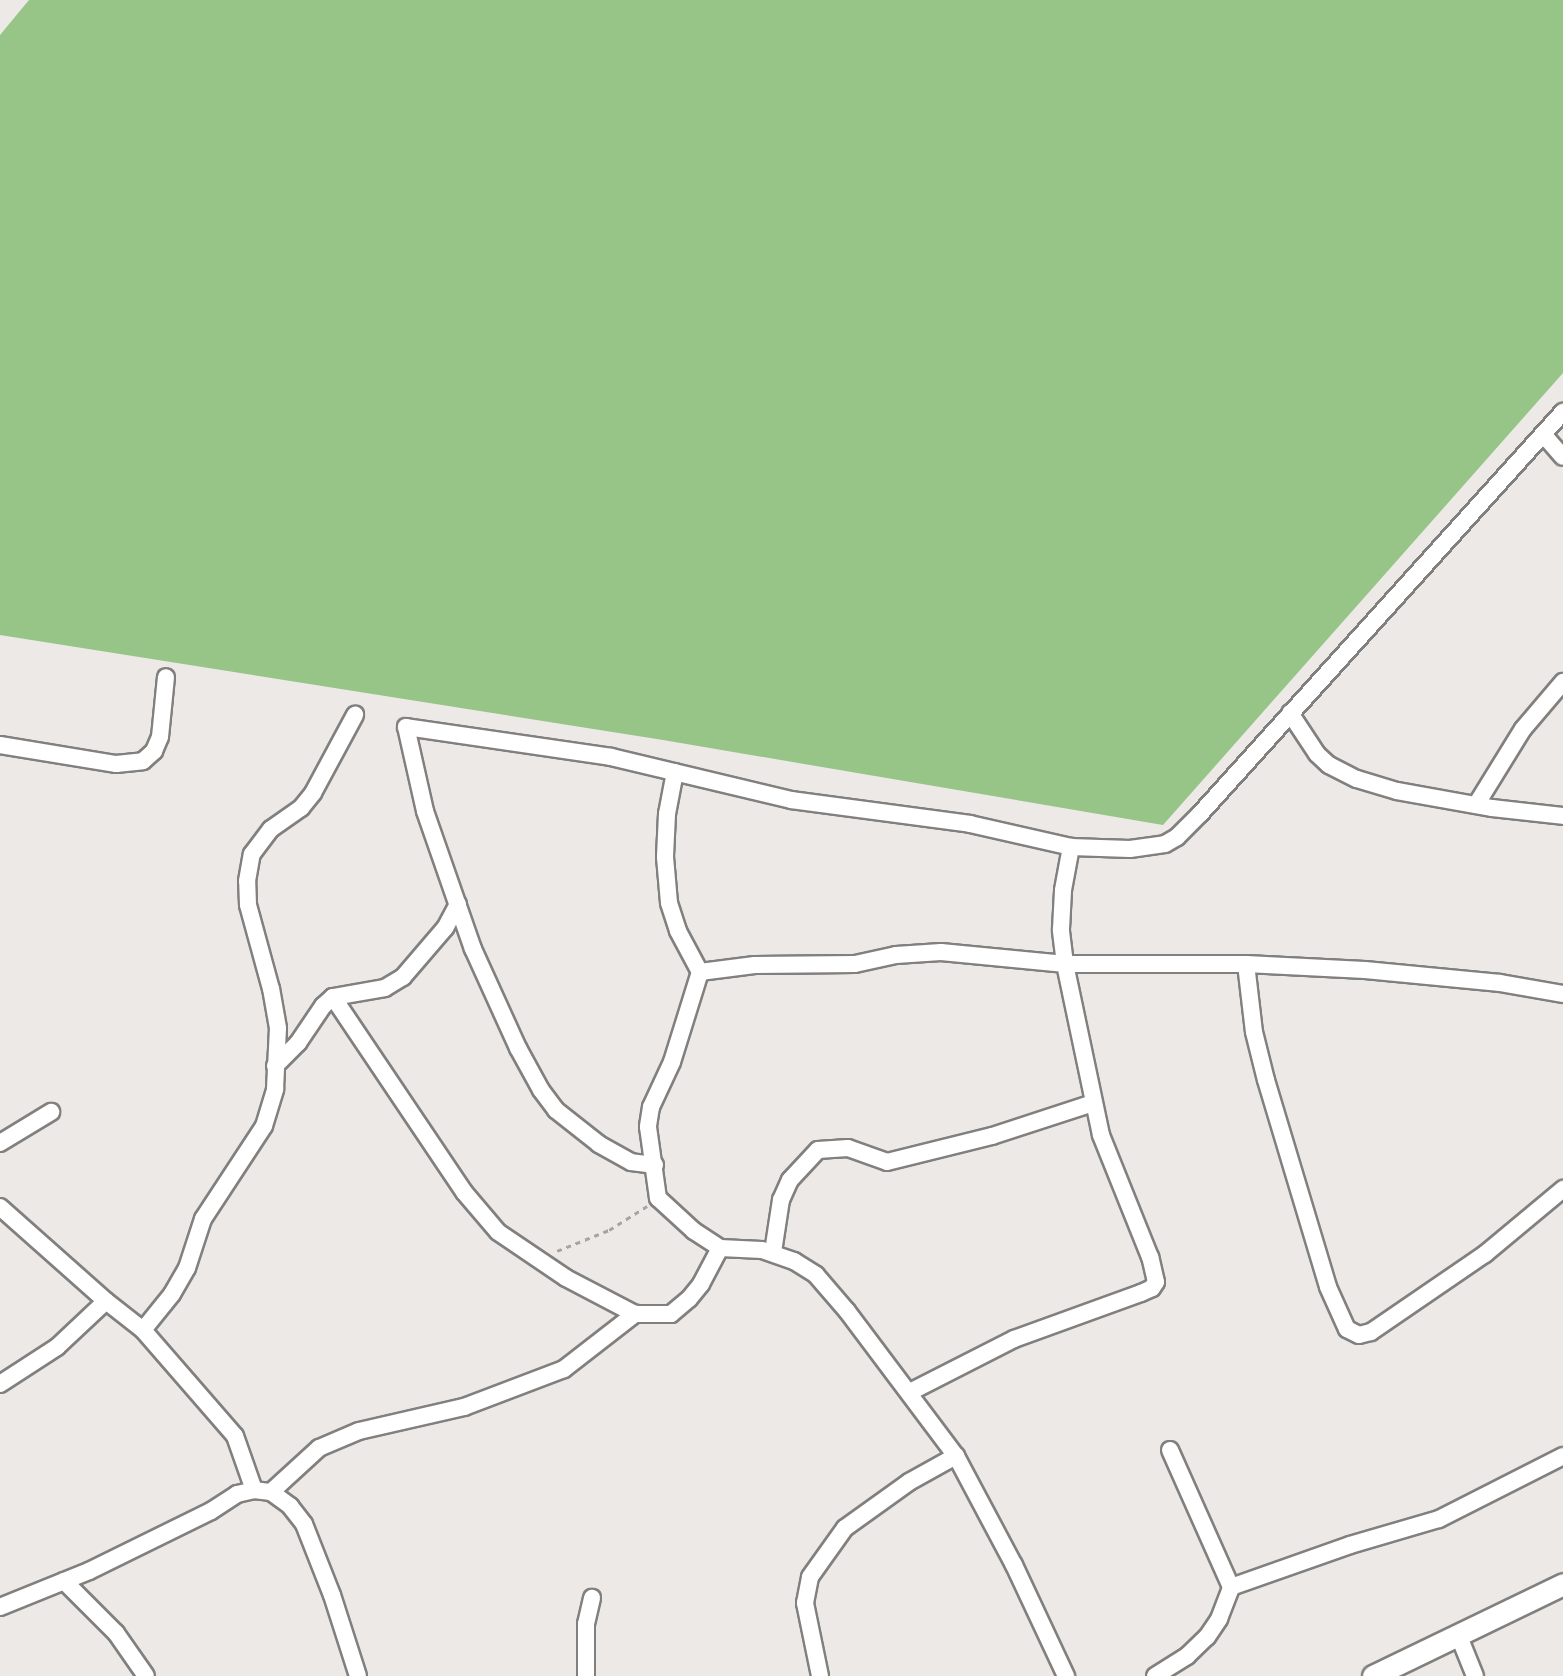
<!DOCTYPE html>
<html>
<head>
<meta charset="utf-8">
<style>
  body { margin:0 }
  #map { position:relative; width:1563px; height:1676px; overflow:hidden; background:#ece9e7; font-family:Quicksand,sans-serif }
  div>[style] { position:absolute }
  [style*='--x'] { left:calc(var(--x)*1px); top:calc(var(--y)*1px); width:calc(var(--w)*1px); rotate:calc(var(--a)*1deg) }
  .forest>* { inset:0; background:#97c487 }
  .path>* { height:2.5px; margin-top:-1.25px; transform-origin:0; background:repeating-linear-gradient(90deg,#a7a5a3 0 5px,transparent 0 10px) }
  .roads { filter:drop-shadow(2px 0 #82807e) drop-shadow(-2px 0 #82807e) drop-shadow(0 2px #82807e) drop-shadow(0 -2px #82807e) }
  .street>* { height:16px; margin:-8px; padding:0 8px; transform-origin:8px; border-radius:8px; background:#fff }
  .secondary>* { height:21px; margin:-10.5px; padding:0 10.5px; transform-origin:10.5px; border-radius:10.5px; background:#fff }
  span { translate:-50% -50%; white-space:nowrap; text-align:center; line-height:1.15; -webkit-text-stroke:5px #ece9e7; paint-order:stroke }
</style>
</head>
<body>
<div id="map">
  <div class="forest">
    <i style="clip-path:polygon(29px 0,1563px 0,1563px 373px,1163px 825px,663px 740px,0 635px,0 35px)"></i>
  </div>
  <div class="path">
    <i style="--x:557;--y:1251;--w:56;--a:-22"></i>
    <i style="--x:609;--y:1230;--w:45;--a:-32.3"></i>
  </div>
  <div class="roads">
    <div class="street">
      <i style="--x:1543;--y:434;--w:30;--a:49"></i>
      <i style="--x:1290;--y:713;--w:49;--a:56.6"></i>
      <i style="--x:1317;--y:754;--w:16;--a:43"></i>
      <i style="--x:1329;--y:765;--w:31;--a:27"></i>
      <i style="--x:1357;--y:779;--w:42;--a:16.7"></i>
      <i style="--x:1397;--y:791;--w:97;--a:10.1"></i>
      <i style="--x:1492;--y:808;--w:71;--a:6.4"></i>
      <i style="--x:0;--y:745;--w:118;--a:9.3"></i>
      <i style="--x:116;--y:764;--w:27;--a:-6"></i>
      <i style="--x:143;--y:761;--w:15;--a:-42"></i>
      <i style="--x:154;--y:751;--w:15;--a:-67"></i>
      <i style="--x:160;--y:737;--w:60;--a:-84.3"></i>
      <i style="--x:675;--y:772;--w:43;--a:100.8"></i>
      <i style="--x:667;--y:814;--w:43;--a:92.7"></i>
      <i style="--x:665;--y:857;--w:46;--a:85"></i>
      <i style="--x:669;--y:903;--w:29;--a:72"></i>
      <i style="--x:678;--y:931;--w:47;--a:61.8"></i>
      <i style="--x:700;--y:972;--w:94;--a:107.3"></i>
      <i style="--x:672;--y:1062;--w:50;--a:115"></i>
      <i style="--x:651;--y:1107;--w:20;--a:99"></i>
      <i style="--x:648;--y:1127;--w:72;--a:82"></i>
      <i style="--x:658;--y:1198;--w:49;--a:42.5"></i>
      <i style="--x:694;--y:1231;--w:31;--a:33"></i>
      <i style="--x:720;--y:1248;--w:42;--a:2.7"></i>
      <i style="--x:762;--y:1250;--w:34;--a:19"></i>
      <i style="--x:794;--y:1261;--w:26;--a:32"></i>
      <i style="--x:816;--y:1275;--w:48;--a:49.3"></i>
      <i style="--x:847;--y:1311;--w:181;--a:53.1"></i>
      <i style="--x:956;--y:1456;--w:123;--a:62"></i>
      <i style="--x:1014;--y:1565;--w:123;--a:64.9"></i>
      <i style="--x:1476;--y:805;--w:89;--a:-58.3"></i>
      <i style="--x:1523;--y:729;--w:62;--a:-49.6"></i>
      <i style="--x:458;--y:904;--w:27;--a:118"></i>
      <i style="--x:445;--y:928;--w:65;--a:130.6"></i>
      <i style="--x:403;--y:977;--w:21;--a:149"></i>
      <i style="--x:385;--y:988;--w:53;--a:170.2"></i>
      <i style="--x:333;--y:997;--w:235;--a:56.1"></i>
      <i style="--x:464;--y:1192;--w:52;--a:49.6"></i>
      <i style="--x:498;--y:1232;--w:82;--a:34.1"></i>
      <i style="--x:566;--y:1278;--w:78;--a:27.6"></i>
      <i style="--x:635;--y:1314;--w:36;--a:0"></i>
      <i style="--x:671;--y:1314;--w:23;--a:-40"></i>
      <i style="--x:689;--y:1299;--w:19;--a:-51"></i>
      <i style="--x:701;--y:1284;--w:41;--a:-62.2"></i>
      <i style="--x:1246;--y:964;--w:68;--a:83.3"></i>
      <i style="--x:1254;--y:1032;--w:49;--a:76"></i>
      <i style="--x:1266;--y:1080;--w:216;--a:73.3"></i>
      <i style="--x:1328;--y:1287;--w:46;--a:65.7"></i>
      <i style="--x:1347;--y:1329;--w:13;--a:27"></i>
      <i style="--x:1359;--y:1335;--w:12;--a:-14"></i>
      <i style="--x:1371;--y:1332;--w:138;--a:-34.4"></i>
      <i style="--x:1485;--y:1254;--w:102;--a:-39.8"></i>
      <i style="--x:700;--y:972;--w:55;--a:-7.3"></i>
      <i style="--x:755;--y:965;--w:100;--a:-0.6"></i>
      <i style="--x:855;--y:964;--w:42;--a:-12.4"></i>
      <i style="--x:896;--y:955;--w:45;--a:-3.8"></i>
      <i style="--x:941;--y:952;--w:125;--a:5.5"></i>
      <i style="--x:1065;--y:964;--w:181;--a:0"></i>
      <i style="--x:1246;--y:964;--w:119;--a:2.9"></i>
      <i style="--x:1365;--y:970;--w:136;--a:5.5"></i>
      <i style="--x:1500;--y:983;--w:64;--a:9.9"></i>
      <i style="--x:275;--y:1066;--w:33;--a:-45"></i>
      <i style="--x:298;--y:1043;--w:45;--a:-56"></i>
      <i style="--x:323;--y:1006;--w:13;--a:-42"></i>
      <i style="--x:0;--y:1143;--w:60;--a:-31.3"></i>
      <i style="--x:655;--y:1165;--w:24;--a:-173"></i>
      <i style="--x:631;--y:1162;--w:37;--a:-151"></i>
      <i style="--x:599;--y:1144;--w:55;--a:-141.7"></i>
      <i style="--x:556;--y:1110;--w:25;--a:-127"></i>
      <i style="--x:541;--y:1090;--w:48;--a:-118.7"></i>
      <i style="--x:518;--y:1048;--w:109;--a:-114.4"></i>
      <i style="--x:473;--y:949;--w:146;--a:-109.2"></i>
      <i style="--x:425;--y:811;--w:86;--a:-102.7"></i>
      <i style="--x:406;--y:727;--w:207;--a:8.3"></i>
      <i style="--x:611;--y:757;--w:185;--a:13.4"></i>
      <i style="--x:791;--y:800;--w:181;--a:7.6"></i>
      <i style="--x:970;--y:824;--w:104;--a:12.8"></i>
      <i style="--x:1071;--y:847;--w:59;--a:1.9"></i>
      <i style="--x:1130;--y:849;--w:35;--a:-8"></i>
      <i style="--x:1165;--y:844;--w:14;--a:-30"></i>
      <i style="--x:1177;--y:837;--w:33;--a:-45"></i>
      <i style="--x:1200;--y:814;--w:542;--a:-47.92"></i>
      <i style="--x:0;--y:1207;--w:142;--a:41.6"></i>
      <i style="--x:773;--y:1252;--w:53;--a:-81.3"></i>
      <i style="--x:781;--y:1200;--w:22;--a:-66"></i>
      <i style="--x:790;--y:1180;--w:41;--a:-47"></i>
      <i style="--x:818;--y:1150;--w:30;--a:-4"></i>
      <i style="--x:848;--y:1148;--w:41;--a:19.7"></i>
      <i style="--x:887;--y:1162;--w:108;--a:-13.9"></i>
      <i style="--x:992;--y:1136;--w:106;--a:-18.1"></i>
      <i style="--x:143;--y:1330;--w:140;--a:49"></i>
      <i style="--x:235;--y:1436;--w:57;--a:70.6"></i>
      <i style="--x:254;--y:1490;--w:17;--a:7"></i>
      <i style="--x:271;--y:1492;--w:24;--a:36"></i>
      <i style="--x:290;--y:1506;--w:23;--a:52"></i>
      <i style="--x:304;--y:1524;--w:76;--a:68.5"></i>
      <i style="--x:332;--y:1595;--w:85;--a:72.2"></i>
      <i style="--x:0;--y:1384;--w:68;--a:-33"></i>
      <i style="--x:57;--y:1347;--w:67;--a:-43.2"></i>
      <i style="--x:106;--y:1301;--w:47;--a:38.1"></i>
      <i style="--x:143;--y:1330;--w:46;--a:-51.1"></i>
      <i style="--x:172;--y:1294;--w:30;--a:-60"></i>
      <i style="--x:187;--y:1268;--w:52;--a:-71.9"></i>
      <i style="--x:203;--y:1219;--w:111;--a:-56.7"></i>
      <i style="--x:264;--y:1126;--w:39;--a:-73"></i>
      <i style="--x:275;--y:1089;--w:61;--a:-87.2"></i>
      <i style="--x:278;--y:1028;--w:40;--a:-100"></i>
      <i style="--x:271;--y:989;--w:87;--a:-105.3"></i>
      <i style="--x:248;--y:905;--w:24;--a:-92"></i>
      <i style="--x:247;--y:881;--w:27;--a:-80"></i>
      <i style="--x:252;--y:854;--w:31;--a:-53"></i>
      <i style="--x:271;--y:829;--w:37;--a:-35"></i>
      <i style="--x:301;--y:808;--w:19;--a:-51"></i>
      <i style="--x:313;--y:793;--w:89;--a:-61.7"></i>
      <i style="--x:910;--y:1392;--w:117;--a:-27"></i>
      <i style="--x:1014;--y:1339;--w:135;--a:-19.9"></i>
      <i style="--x:1141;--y:1293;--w:12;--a:-24"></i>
      <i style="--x:1152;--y:1288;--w:7;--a:-56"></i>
      <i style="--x:1156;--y:1282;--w:26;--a:-103"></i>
      <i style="--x:1150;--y:1257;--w:131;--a:-111.9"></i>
      <i style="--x:1101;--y:1135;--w:175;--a:-101.9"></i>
      <i style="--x:1065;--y:964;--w:35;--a:-97"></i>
      <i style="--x:1061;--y:929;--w:39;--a:-87"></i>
      <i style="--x:1063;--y:890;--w:44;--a:-79.5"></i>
      <i style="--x:1170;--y:1450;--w:150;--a:66"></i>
      <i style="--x:271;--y:1492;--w:65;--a:-42.5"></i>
      <i style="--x:319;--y:1448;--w:43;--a:-23"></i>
      <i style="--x:359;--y:1431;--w:108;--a:-12.9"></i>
      <i style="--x:464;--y:1407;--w:107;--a:-20.8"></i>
      <i style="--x:564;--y:1369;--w:90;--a:-37.8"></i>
      <i style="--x:64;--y:1581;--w:74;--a:45"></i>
      <i style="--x:116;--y:1633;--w:52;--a:55.1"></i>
      <i style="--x:0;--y:1607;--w:96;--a:-22"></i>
      <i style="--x:89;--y:1571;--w:136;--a:-26.2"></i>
      <i style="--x:211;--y:1511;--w:31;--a:-33"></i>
      <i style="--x:237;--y:1494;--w:17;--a:-13"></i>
      <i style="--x:1458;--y:1634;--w:45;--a:68"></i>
      <i style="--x:586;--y:1676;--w:52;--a:-90"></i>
      <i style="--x:586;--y:1624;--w:27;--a:-77"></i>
      <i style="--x:820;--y:1676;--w:75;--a:-101.6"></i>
      <i style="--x:805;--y:1603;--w:26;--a:-79"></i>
      <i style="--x:810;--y:1577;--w:60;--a:-54.5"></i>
      <i style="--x:845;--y:1528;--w:79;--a:-35.7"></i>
      <i style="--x:909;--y:1482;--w:54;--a:-29"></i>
      <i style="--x:1155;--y:1676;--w:38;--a:-32"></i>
      <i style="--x:1187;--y:1656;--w:28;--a:-44"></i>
      <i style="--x:1207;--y:1637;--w:22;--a:-56"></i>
      <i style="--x:1219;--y:1619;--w:34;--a:-69"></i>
      <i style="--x:1231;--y:1587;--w:126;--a:-19.4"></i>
      <i style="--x:1350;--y:1545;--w:93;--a:-16.3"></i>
      <i style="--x:1439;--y:1519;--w:139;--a:-26.9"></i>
    </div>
    <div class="secondary">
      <i style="--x:1373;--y:1676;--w:211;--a:-25.8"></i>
    </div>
  </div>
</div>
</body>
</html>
